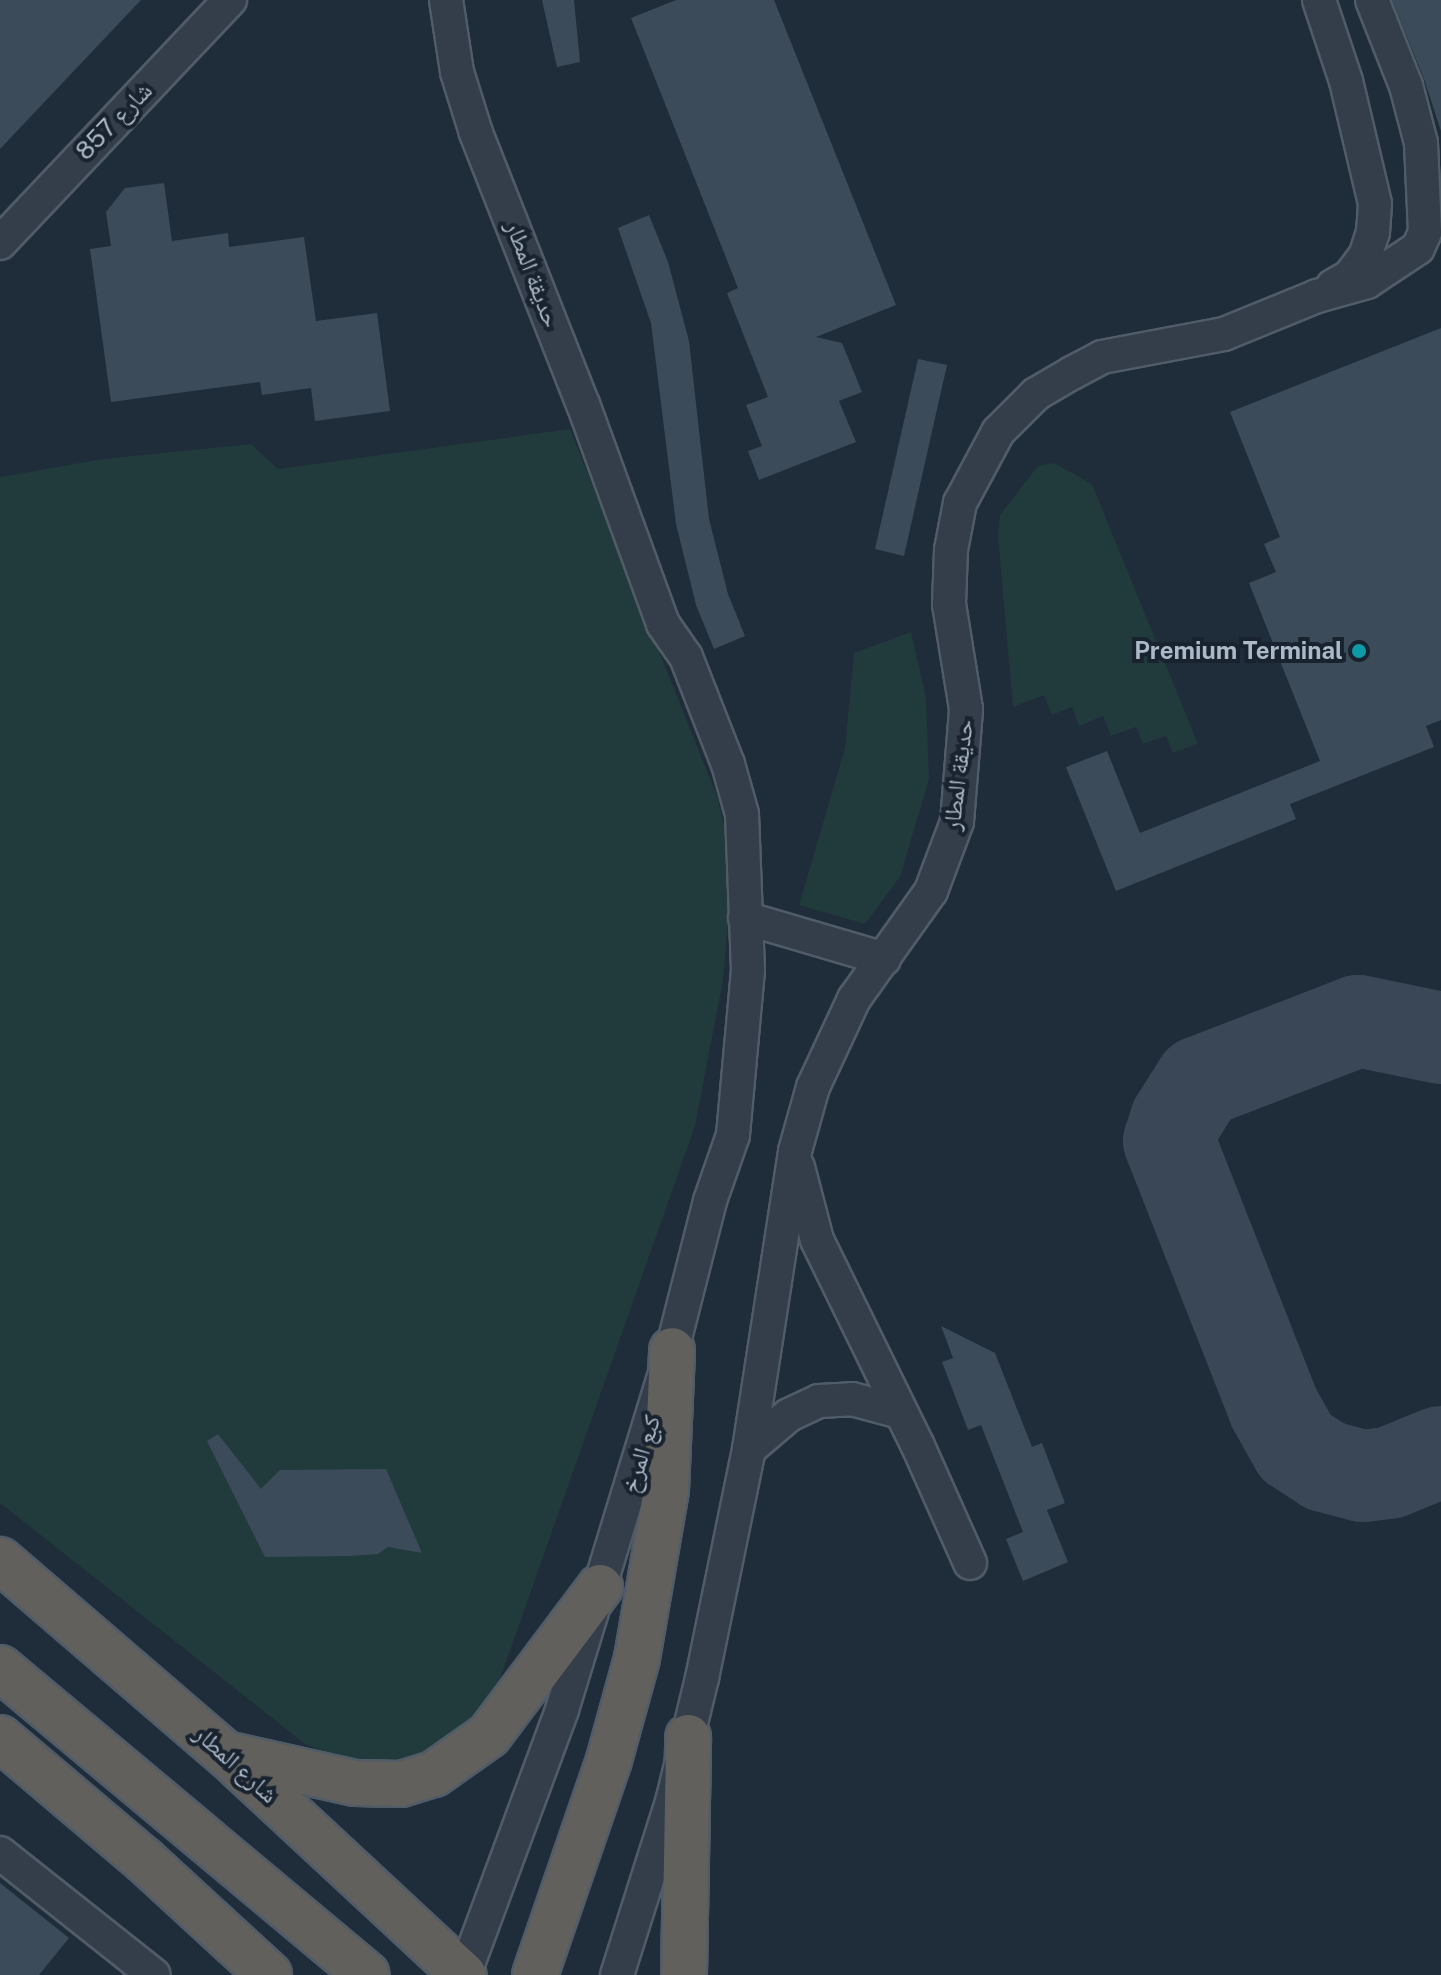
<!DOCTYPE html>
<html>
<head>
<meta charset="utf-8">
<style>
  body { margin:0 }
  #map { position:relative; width:1441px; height:1975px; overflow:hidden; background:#1f2c3a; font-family:"Public Sans","Noto Naskh Arabic",sans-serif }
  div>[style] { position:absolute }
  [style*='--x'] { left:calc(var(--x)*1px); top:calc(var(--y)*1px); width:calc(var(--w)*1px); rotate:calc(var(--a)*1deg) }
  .green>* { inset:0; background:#213a3b }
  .taxiway>* { height:92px; margin:-46px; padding:0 46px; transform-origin:46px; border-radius:46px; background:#3a4756 }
  .building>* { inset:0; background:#3b4b5a }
  .roads { filter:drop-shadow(2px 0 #505c68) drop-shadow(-2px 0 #505c68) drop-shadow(0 2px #505c68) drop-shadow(0 -2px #505c68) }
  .minor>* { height:32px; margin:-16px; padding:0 16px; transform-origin:16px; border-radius:16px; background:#333e4a }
  .trunk>* { height:44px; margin:-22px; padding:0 22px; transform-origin:22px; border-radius:22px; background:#61605d }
  .dots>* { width:22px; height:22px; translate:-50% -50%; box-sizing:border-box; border:4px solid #18232f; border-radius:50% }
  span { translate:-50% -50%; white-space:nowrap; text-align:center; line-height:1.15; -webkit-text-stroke:8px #18232f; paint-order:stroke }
  .street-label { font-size:24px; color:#adb9c7 }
  .poi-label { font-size:24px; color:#adb9c7; font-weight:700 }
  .right { translate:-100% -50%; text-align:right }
</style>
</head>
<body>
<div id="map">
  <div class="green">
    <i style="clip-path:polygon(570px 429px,717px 796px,724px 824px,730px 901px,723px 980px,695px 1126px,483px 1727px,409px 1766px,354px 1763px,305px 1744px,0 1503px,0 477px,103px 459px,251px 444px,278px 469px)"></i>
    <i style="clip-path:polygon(1054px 463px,1092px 484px,1198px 744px,1173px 753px,1166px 736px,1143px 744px,1136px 727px,1111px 736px,1103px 716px,1079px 726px,1072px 707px,1052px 715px,1044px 695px,1013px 707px,998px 536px,1000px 515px,1038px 466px)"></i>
    <i style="clip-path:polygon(911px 632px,926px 698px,929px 779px,900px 877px,865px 924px,799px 905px,845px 748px,854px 653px)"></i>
  </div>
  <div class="taxiway">
    <i style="--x:1441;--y:1038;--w:85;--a:-168.4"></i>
    <i style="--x:1358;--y:1021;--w:169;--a:158.9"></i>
    <i style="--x:1200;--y:1082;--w:45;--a:122.3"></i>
    <i style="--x:1176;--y:1120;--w:22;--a:108"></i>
    <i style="--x:1169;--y:1141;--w:287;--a:68.5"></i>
    <i style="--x:1274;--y:1408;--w:45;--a:60.6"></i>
    <i style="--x:1296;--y:1447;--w:35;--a:33"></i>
    <i style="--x:1325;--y:1466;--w:39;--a:15"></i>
    <i style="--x:1363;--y:1476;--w:26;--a:-7"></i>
    <i style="--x:1389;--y:1473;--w:56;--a:-22"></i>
  </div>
  <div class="building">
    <i style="clip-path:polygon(0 0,141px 0,0 149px)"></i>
    <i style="clip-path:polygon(542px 0,574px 0,580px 62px,557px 67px)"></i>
    <i style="clip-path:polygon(676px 0,774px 0,896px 305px,816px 337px,842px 343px,862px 392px,839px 401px,856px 442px,759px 480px,748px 451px,762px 446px,746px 405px,768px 397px,727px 293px,738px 288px,631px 18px)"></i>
    <i style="clip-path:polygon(1392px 0,1441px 0,1441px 131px,1424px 79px)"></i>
    <i style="clip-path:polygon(164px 183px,172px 241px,228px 233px,229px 247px,304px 237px,316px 321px,377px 313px,390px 411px,315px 421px,311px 388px,262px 395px,260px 382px,111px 402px,90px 249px,111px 246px,106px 212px,125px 188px)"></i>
    <i style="clip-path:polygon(649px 215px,668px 262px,689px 341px,709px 519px,728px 594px,745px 636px,714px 649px,696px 605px,676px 524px,651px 323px,618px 228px)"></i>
    <i style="clip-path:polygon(1441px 328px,1441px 720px,1426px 726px,1434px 747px,1290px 804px,1296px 819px,1116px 891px,1066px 767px,1107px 751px,1140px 833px,1320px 761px,1249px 583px,1276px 572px,1264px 544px,1280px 537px,1230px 412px)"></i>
    <i style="clip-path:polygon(918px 359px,947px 365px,904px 556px,875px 549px)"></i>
    <i style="clip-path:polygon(941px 1326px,995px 1353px,1032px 1447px,1042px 1443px,1065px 1503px,1047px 1510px,1068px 1562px,1023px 1581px,1006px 1539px,1023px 1532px,981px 1425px,968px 1430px,942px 1362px,953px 1358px)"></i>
    <i style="clip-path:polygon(218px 1434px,261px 1489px,280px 1470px,386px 1469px,422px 1553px,388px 1547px,378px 1554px,349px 1556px,265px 1557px,207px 1441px)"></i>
    <i style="clip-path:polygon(0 1883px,69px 1938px,39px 1975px,0 1975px)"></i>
  </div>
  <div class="roads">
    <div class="minor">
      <i style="--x:446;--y:0;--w:73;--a:81.3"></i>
      <i style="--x:457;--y:72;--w:64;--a:72.7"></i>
      <i style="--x:476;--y:133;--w:291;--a:68.5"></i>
      <i style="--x:583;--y:404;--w:234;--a:70"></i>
      <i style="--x:663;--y:624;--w:40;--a:55.1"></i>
      <i style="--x:686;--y:657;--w:115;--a:68.6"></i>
      <i style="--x:728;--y:764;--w:52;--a:74.4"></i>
      <i style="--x:742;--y:814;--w:156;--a:87.8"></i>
      <i style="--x:748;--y:970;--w:166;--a:95.2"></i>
      <i style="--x:733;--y:1135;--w:70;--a:109.2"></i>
      <i style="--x:710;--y:1201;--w:154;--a:104.3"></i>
      <i style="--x:672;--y:1350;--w:376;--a:107"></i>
      <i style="--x:562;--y:1710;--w:283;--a:110.3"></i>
      <i style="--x:1319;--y:0;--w:85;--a:71.6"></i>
      <i style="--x:1346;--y:81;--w:126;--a:76.7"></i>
      <i style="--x:1375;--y:204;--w:28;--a:94"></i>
      <i style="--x:1373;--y:232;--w:25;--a:108"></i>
      <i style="--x:1365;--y:256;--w:25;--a:127"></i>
      <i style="--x:1350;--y:276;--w:20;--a:150"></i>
      <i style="--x:0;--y:243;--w:335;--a:-46.6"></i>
      <i style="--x:745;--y:918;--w:145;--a:16.4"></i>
      <i style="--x:798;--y:1167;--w:75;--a:75.4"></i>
      <i style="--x:817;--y:1240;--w:229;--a:63.9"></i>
      <i style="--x:918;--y:1446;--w:128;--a:66"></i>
      <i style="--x:749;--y:1449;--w:52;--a:-40.4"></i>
      <i style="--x:789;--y:1415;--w:33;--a:-25"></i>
      <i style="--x:819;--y:1401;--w:33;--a:-3"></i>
      <i style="--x:852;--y:1399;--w:50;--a:15.2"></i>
      <i style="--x:0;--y:1853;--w:196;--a:38.4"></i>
      <i style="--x:617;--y:1975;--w:182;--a:-72.4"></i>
      <i style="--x:672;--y:1802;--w:128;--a:-76.4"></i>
      <i style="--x:702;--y:1678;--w:234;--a:-78.4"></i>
      <i style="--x:749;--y:1449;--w:302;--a:-81.2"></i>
      <i style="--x:795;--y:1151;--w:66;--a:-74.3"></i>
      <i style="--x:813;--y:1087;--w:97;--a:-65"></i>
      <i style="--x:854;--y:999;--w:133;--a:-54.5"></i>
      <i style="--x:931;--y:891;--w:74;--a:-69.4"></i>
      <i style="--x:957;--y:822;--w:113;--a:-85.4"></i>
      <i style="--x:966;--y:709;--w:106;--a:-99.2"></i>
      <i style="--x:949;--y:604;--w:54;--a:-87.9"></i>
      <i style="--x:951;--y:550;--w:48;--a:-79.2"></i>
      <i style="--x:960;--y:503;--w:81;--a:-61.8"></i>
      <i style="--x:998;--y:432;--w:54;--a:-45"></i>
      <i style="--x:1036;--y:394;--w:42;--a:-30.3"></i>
      <i style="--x:1072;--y:373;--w:34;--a:-28"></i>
      <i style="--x:1102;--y:357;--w:124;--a:-10.7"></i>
      <i style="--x:1224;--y:334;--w:100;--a:-22.2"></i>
      <i style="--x:1317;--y:296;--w:52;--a:-15.6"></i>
      <i style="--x:1367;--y:282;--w:61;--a:-33.7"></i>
      <i style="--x:1418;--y:248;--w:17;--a:-66"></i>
      <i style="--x:1425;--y:232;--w:89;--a:-92.6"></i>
      <i style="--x:1421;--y:143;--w:59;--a:-104.7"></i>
      <i style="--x:1406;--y:86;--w:92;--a:-111.6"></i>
    </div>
    <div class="trunk">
      <i style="--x:0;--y:1560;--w:299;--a:40.7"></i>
      <i style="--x:227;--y:1755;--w:323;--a:42.9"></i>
      <i style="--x:0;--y:1668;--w:478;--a:39.9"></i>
      <i style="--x:0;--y:1738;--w:189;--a:40.3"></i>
      <i style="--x:144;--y:1860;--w:170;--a:42.6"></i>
      <i style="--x:230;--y:1755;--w:128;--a:12.6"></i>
      <i style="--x:355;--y:1783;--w:46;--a:1.2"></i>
      <i style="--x:401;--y:1784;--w:34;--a:-17"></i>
      <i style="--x:434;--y:1774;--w:67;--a:-35.3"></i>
      <i style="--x:489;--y:1735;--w:185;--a:-53.1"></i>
      <i style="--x:535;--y:1975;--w:227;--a:-71"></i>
      <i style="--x:609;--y:1760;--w:106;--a:-74.6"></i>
      <i style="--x:637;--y:1658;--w:170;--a:-80.2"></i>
      <i style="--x:666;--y:1490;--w:140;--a:-87.5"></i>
      <i style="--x:684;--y:1975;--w:238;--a:-89"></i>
    </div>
  </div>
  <div class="dots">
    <i style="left:1359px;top:651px;background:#0f9aa8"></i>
  </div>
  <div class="street-label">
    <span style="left:114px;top:121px;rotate:-46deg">شارع 857</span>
    <span style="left:533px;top:274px;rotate:69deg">حديقة المطار</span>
    <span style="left:958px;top:775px;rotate:-83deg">حديقة المطار</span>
    <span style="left:641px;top:1454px;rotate:-73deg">كبع المرخ</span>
    <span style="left:236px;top:1764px;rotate:42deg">شارع المطار</span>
  </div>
  <div class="poi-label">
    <span class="right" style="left:1343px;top:651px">Premium Terminal</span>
  </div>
</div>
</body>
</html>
